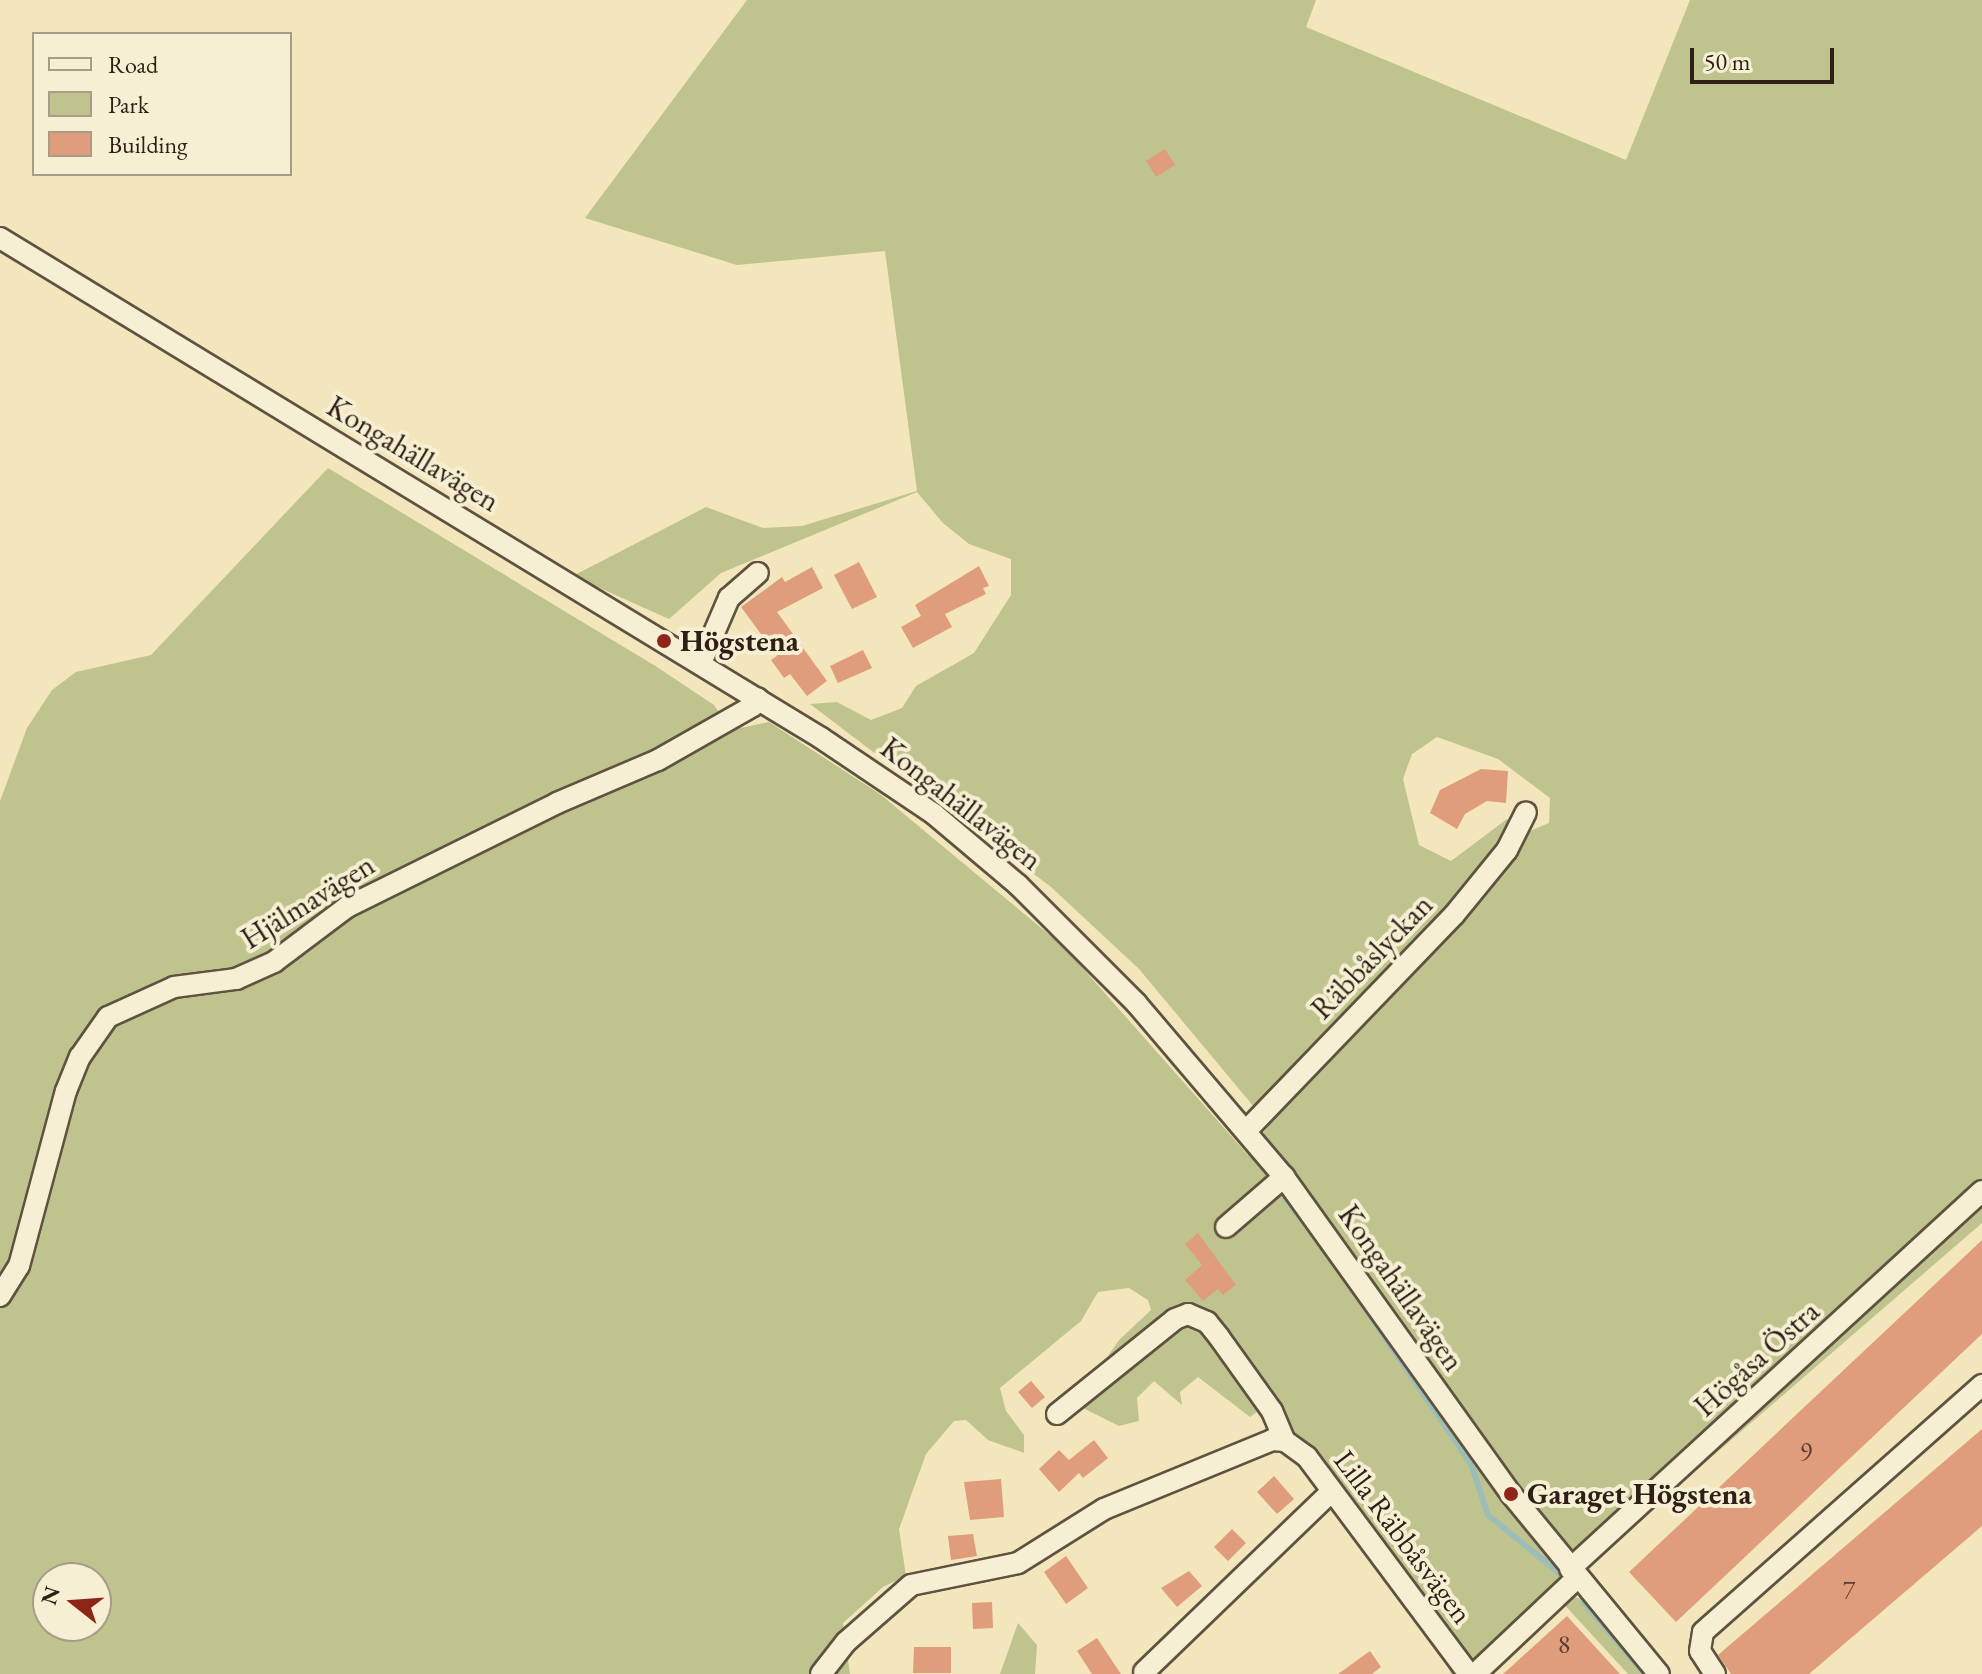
<!DOCTYPE html>
<html>
<head>
<meta charset="utf-8">
<style>
  body { margin:0 }
  #map { position:relative; width:1982px; height:1674px; overflow:hidden; background:#f3e6bc; font-family:"EB Garamond",serif }
  div>[style] { position:absolute }
  [style*='--x'] { left:calc(var(--x)*1px); top:calc(var(--y)*1px); width:calc(var(--w)*1px); rotate:calc(var(--a)*1deg) }
  .green>* { inset:0; background:#bfc48e }
  .stream>* { height:6px; margin:-3px; padding:0 3px; transform-origin:3px; border-radius:3px; background:#9dbeb8 }
  .building>* { inset:0; background:#e09d7c }
  .roads { filter:drop-shadow(2px 0 #5f5240) drop-shadow(-2px 0 #5f5240) drop-shadow(0 2px #5f5240) drop-shadow(0 -2px #5f5240) }
  .minor>* { height:20px; margin:-10px; padding:0 10px; transform-origin:10px; border-radius:10px; background:#f7efd3 }
  .dots>* { width:22px; height:22px; translate:-50% -50%; box-sizing:border-box; border:4px solid #f7efd3; border-radius:50% }
  span { translate:-50% -50%; white-space:nowrap; text-align:center; line-height:1.15; -webkit-text-stroke:8px #f7efd3; paint-order:stroke }
  .number-label { font-size:26px; color:#5a3f30 }
  .number-label span { -webkit-text-stroke-width:0 }
  .street-label { font-size:30px; color:#2e2017 }
  .poi-label { font-size:30px; color:#2e2017; font-weight:700 }
  .left { translate:0 -50%; text-align:left }
  .legend { position:absolute; left:32px; top:32px; width:260px; height:144px; box-sizing:border-box; background:#f7efd3; border:2px solid #a79c88; margin:0; padding:10px 14px; list-style:none; font-size:24px; color:#2e2017 }
  .legend li { display:flex; align-items:center; gap:16px; height:40px }
  .legend b { width:40px; border:2px solid #a79c88 }
  .north { position:absolute; left:32px; top:1562px; width:80px; height:80px; box-sizing:border-box; background:#f7efd3; border:2px solid #a79c88; border-radius:50%; rotate:287deg; font-size:22px; font-weight:700; line-height:32px; text-align:center; color:#2e2017 }
  .north::after { content:''; display:block; margin:auto; width:28px; height:36px; background:#8f2418; clip-path:polygon(50% 0,100% 100%,50% 72%,0 100%) }
  .scale { position:absolute; left:1690px; top:48px; width:144px; height:36px; box-sizing:border-box; border:4px solid #2e2017; border-top:0; padding-left:10px; font-size:24px; line-height:28px; white-space:nowrap; color:#2e2017; -webkit-text-stroke:6px #f7efd3; paint-order:stroke }
</style>
</head>
<body>
<div id="map">
  <div class="green">
    <i style="clip-path:polygon(evenodd,747px 0,1316px 0,1306px 27px,1626px 160px,1690px 0,1982px 0,1982px 1223px,1461px 1674px,1451px 1674px,1441px 1651px,1257px 1412px,1250px 1417px,1198px 1377px,1180px 1392px,1182px 1405px,1154px 1381px,1137px 1398px,1139px 1421px,1119px 1426px,1075px 1404px,1119px 1340px,1151px 1310px,1148px 1300px,1129px 1288px,1098px 1292px,1081px 1321px,1000px 1388px,1006px 1411px,1024px 1435px,1024px 1453px,988px 1440px,966px 1420px,954px 1421px,926px 1454px,899px 1529px,906px 1576px,883px 1587px,843px 1623px,850px 1674px,0 1674px,0 801px,27px 728px,52px 690px,76px 672px,151px 655px,328px 468px,657px 667px,714px 705px,731px 730px,769px 722px,880px 794px,1064px 947px,1248px 1155px,1269px 1125px,1139px 969px,1051px 887px,810px 704px,837px 702px,871px 720px,902px 708px,916px 686px,974px 653px,1011px 595px,1011px 559px,969px 544px,943px 523px,917px 492px,721px 573px,669px 619px,573px 576px,706px 507px,763px 528px,802px 526px,917px 491px,885px 251px,737px 265px,585px 218px,747px 0,1437px 737px,1498px 759px,1550px 798px,1549px 823px,1530px 831px,1507px 819px,1451px 861px,1419px 845px,1403px 779px,1412px 754px,1437px 737px,747px 0,48px 1578px,96px 1578px,96px 1626px,48px 1626px,48px 1578px)"></i>
    <i style="clip-path:polygon(1568px 1596px,1583px 1599px,1647px 1674px,1628px 1674px,1560px 1600px)"></i>
    <i style="clip-path:polygon(1018px 1623px,1037px 1645px,1035px 1674px,1000px 1674px)"></i>
  </div>
  <div class="stream">
    <i style="--x:1286;--y:1199;--w:24;--a:52"></i>
    <i style="--x:1363;--y:1305;--w:192;--a:55.8"></i>
    <i style="--x:1471;--y:1464;--w:54;--a:71.6"></i>
    <i style="--x:1488;--y:1515;--w:92;--a:39.2"></i>
    <i style="--x:1584;--y:1603;--w:94;--a:49.3"></i>
  </div>
  <div class="building">
    <i style="clip-path:polygon(1165px 149px,1175px 165px,1156px 177px,1146px 161px)"></i>
    <i style="clip-path:polygon(859px 562px,877px 597px,852px 609px,834px 575px)"></i>
    <i style="clip-path:polygon(979px 566px,989px 586px,983px 588px,986px 594px,945px 614px,952px 627px,913px 648px,901px 627px,921px 616px,915px 605px)"></i>
    <i style="clip-path:polygon(812px 567px,823px 588px,777px 612px,827px 681px,807px 696px,790px 674px,784px 678px,771px 660px,777px 656px,741px 607px,782px 577px,785px 582px)"></i>
    <i style="clip-path:polygon(863px 650px,872px 668px,838px 683px,830px 666px)"></i>
    <i style="clip-path:polygon(1481px 769px,1508px 771px,1506px 803px,1487px 801px,1465px 814px,1457px 829px,1430px 813px,1440px 790px)"></i>
    <i style="clip-path:polygon(1198px 1233px,1236px 1285px,1223px 1295px,1218px 1289px,1203px 1301px,1185px 1280px,1202px 1265px,1185px 1244px)"></i>
    <i style="clip-path:polygon(1982px 1240px,1982px 1334px,1676px 1622px,1629px 1572px)"></i>
    <i style="clip-path:polygon(1031px 1381px,1045px 1397px,1032px 1408px,1018px 1392px)"></i>
    <i style="clip-path:polygon(1982px 1429px,1982px 1526px,1809px 1674px,1731px 1674px,1718px 1655px)"></i>
    <i style="clip-path:polygon(1094px 1440px,1108px 1458px,1083px 1478px,1079px 1473px,1059px 1492px,1039px 1469px,1059px 1450px,1069px 1460px)"></i>
    <i style="clip-path:polygon(1274px 1476px,1294px 1499px,1277px 1514px,1257px 1492px)"></i>
    <i style="clip-path:polygon(1001px 1479px,1004px 1517px,970px 1520px,964px 1482px)"></i>
    <i style="clip-path:polygon(1232px 1529px,1246px 1543px,1228px 1561px,1214px 1547px)"></i>
    <i style="clip-path:polygon(973px 1534px,977px 1556px,951px 1560px,948px 1536px)"></i>
    <i style="clip-path:polygon(1066px 1556px,1088px 1588px,1066px 1604px,1044px 1572px)"></i>
    <i style="clip-path:polygon(1189px 1571px,1202px 1586px,1177px 1607px,1161px 1588px)"></i>
    <i style="clip-path:polygon(992px 1602px,993px 1628px,973px 1629px,972px 1603px)"></i>
    <i style="clip-path:polygon(1567px 1616px,1620px 1674px,1503px 1674px)"></i>
    <i style="clip-path:polygon(1097px 1638px,1121px 1674px,1092px 1674px,1077px 1651px)"></i>
    <i style="clip-path:polygon(914px 1647px,951px 1647px,951px 1673px,913px 1673px)"></i>
    <i style="clip-path:polygon(1370px 1651px,1381px 1667px,1372px 1674px,1338px 1674px)"></i>
  </div>
  <div class="roads">
    <div class="minor">
      <i style="--x:0;--y:238;--w:961;--a:31.34"></i>
      <i style="--x:821;--y:738;--w:136;--a:33.9"></i>
      <i style="--x:934;--y:814;--w:110;--a:40.2"></i>
      <i style="--x:1018;--y:885;--w:167;--a:45"></i>
      <i style="--x:1136;--y:1003;--w:228;--a:49.6"></i>
      <i style="--x:1284;--y:1177;--w:390;--a:54.4"></i>
      <i style="--x:1511;--y:1494;--w:233;--a:50.6"></i>
      <i style="--x:701;--y:663;--w:71;--a:-66.7"></i>
      <i style="--x:729;--y:598;--w:38;--a:-41"></i>
      <i style="--x:1246;--y:1131;--w:300;--a:-46.1"></i>
      <i style="--x:1454;--y:915;--w:84;--a:-50.8"></i>
      <i style="--x:1507;--y:850;--w:42;--a:-63.4"></i>
      <i style="--x:1226;--y:1227;--w:77;--a:-40.8"></i>
      <i style="--x:0;--y:1296;--w:36;--a:-58"></i>
      <i style="--x:19;--y:1266;--w:181;--a:-75"></i>
      <i style="--x:66;--y:1091;--w:37;--a:-68"></i>
      <i style="--x:80;--y:1057;--w:49;--a:-55"></i>
      <i style="--x:108;--y:1017;--w:72;--a:-24.4"></i>
      <i style="--x:174;--y:987;--w:63;--a:-7.4"></i>
      <i style="--x:236;--y:979;--w:42;--a:-24.1"></i>
      <i style="--x:274;--y:962;--w:91;--a:-37"></i>
      <i style="--x:347;--y:907;--w:234;--a:-26.3"></i>
      <i style="--x:557;--y:803;--w:110;--a:-23.1"></i>
      <i style="--x:658;--y:760;--w:109;--a:-29.6"></i>
      <i style="--x:753;--y:706;--w:9;--a:-58"></i>
      <i style="--x:1057;--y:1414;--w:151;--a:-38.8"></i>
      <i style="--x:1175;--y:1319;--w:14;--a:-21"></i>
      <i style="--x:1188;--y:1314;--w:21;--a:23"></i>
      <i style="--x:1207;--y:1322;--w:19;--a:51"></i>
      <i style="--x:1219;--y:1337;--w:91;--a:54.4"></i>
      <i style="--x:1272;--y:1411;--w:33;--a:67"></i>
      <i style="--x:1570;--y:1569;--w:559;--a:-42.54"></i>
      <i style="--x:1144;--y:1672;--w:258;--a:-43.9"></i>
      <i style="--x:821;--y:1674;--w:41;--a:-52"></i>
      <i style="--x:846;--y:1642;--w:86;--a:-41.2"></i>
      <i style="--x:911;--y:1585;--w:109;--a:-11.6"></i>
      <i style="--x:1018;--y:1563;--w:102;--a:-32.1"></i>
      <i style="--x:1104;--y:1509;--w:182;--a:-22.3"></i>
      <i style="--x:1272;--y:1440;--w:13;--a:4"></i>
      <i style="--x:1285;--y:1441;--w:27;--a:36"></i>
      <i style="--x:1307;--y:1457;--w:271;--a:53.3"></i>
      <i style="--x:1475;--y:1674;--w:140;--a:-43.3"></i>
      <i style="--x:1715;--y:1674;--w:27;--a:-123"></i>
      <i style="--x:1700;--y:1651;--w:19;--a:-81"></i>
      <i style="--x:1703;--y:1632;--w:373;--a:-41.5"></i>
    </div>
  </div>
  <div class="dots">
    <i style="left:664px;top:641px;background:#8f2418"></i>
    <i style="left:1511px;top:1494px;background:#8f2418"></i>
  </div>
  <div class="number-label">
    <span style="left:1806px;top:1453px">9</span>
    <span style="left:1849px;top:1591px">7</span>
    <span style="left:1564px;top:1645px">8</span>
  </div>
  <div class="street-label">
    <span style="left:413px;top:454px;rotate:31deg">Kongahällavägen</span>
    <span style="left:961px;top:804px;rotate:38deg">Kongahällavägen</span>
    <span style="left:308px;top:902px;rotate:-32deg">Hjälmavägen</span>
    <span style="left:1372px;top:957px;rotate:-46deg">Räbbåslyckan</span>
    <span style="left:1401px;top:1288px;rotate:55deg">Kongahällavägen</span>
    <span style="left:1757px;top:1359px;rotate:-42deg">Högåsa Östra</span>
    <span style="left:1403px;top:1537px;rotate:53deg">Lilla Räbbåsvägen</span>
  </div>
  <div class="poi-label">
    <span class="left" style="left:680px;top:641px">Högstena</span>
    <span class="left" style="left:1527px;top:1494px">Garaget Högstena</span>
  </div>
  <ul class="legend">
  <li><b style="height:10px;background:#f7efd3"></b>Road</li>
  <li><b style="height:22px;background:#bfc48e"></b>Park</li>
  <li><b style="height:22px;background:#e09d7c"></b>Building</li>
  </ul>
  <div class="north">N</div>
  <div class="scale">50 m</div>
</div>
</body>
</html>
